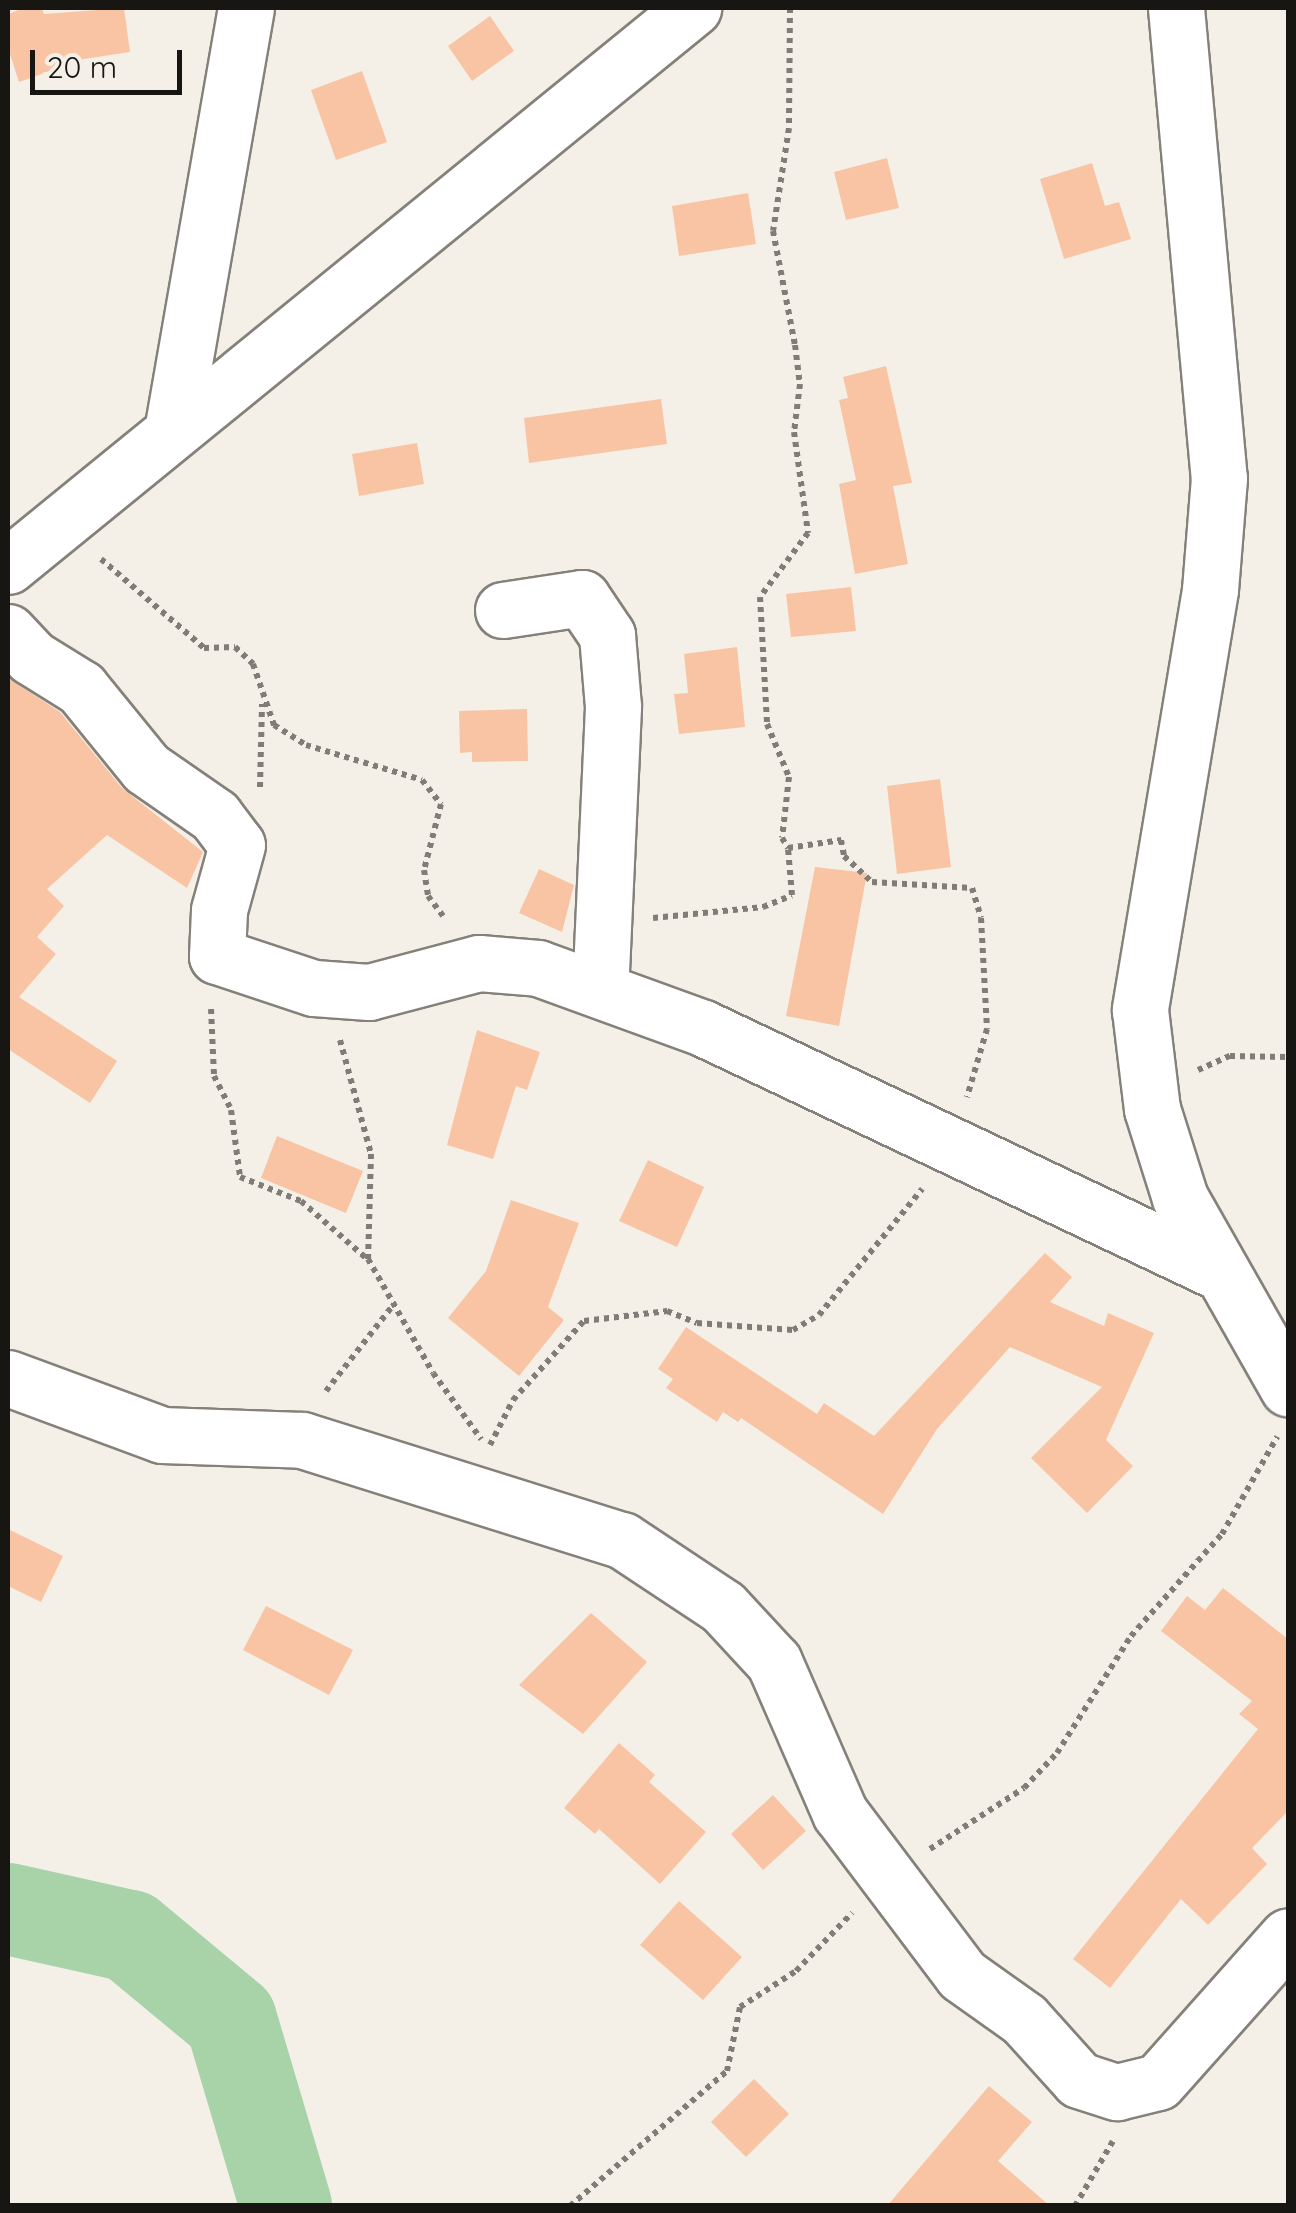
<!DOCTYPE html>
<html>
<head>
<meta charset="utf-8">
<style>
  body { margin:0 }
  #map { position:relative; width:1296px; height:2213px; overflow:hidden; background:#f4f0e8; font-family:Quicksand,sans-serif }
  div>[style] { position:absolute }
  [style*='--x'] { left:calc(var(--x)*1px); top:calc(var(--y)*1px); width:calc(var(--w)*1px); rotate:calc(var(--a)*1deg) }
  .river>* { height:92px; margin:-46px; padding:0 46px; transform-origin:46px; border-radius:46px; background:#a8d3a8 }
  .building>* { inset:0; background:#f9c4a3 }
  .path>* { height:6px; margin-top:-3px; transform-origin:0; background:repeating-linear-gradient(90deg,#807d78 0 5px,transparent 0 10px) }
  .roads { filter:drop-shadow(2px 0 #85817a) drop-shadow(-2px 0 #85817a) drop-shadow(0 2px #85817a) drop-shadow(0 -2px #85817a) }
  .minor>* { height:55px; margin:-27.5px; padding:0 27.5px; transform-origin:27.5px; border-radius:27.5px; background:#fff }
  span { translate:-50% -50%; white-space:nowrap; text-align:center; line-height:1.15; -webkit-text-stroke:8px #f4f0e8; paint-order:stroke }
  .frame { position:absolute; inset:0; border:10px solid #181613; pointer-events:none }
  .scale { position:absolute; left:30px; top:50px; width:152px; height:45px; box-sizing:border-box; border:5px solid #181613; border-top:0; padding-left:12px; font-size:30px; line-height:35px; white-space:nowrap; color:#181613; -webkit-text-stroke:8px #f4f0e8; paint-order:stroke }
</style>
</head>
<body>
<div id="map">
  <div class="river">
    <i style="--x:8;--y:1909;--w:125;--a:12.5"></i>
    <i style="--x:130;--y:1936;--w:131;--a:39.7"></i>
    <i style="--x:231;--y:2020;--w:194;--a:73.5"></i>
  </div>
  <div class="building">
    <i style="clip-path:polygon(24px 8px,42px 8px,44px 14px,124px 8px,130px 52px,84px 59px,19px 82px,8px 48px,8px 14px)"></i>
    <i style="clip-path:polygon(490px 16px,514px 51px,472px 81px,448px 46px)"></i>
    <i style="clip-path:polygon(362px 71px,387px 142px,336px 160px,311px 90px)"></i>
    <i style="clip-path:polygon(887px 158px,899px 208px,846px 220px,834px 172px)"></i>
    <i style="clip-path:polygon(1092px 163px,1105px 206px,1119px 202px,1131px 239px,1064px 259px,1040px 179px)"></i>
    <i style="clip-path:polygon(748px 193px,756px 244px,679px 256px,672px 206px)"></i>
    <i style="clip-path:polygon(886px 366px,912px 483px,893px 486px,908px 564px,855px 574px,839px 484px,856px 480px,839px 400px,848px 398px,843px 377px)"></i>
    <i style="clip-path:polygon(661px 399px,667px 444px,529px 463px,524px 418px)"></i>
    <i style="clip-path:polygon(417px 443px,424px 484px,359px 496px,352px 454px)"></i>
    <i style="clip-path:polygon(851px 587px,856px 631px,791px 637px,786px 594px)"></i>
    <i style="clip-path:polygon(737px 647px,745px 727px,679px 734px,674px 694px,688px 693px,684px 654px)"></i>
    <i style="clip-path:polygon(8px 678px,60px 712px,122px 788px,203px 852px,187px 888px,107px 835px,47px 889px,64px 906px,37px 937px,56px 954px,19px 997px,117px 1061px,90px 1103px,8px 1049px)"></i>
    <i style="clip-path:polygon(527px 709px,528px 761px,472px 762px,472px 752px,460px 753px,459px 711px)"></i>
    <i style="clip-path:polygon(940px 779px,951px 867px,897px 874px,887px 786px)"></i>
    <i style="clip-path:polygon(815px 867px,867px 873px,839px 1026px,786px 1016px)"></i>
    <i style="clip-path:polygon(539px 869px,574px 885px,562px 932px,519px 913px)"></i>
    <i style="clip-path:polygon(477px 1030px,540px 1052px,527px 1090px,516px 1086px,493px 1159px,447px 1145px)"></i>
    <i style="clip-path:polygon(277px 1136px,363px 1171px,346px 1213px,261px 1178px)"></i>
    <i style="clip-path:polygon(648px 1160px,704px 1187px,677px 1247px,619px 1221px)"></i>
    <i style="clip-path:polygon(511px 1200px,579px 1223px,548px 1307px,564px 1320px,519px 1376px,448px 1318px,486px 1271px)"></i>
    <i style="clip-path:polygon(1045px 1253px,1072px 1277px,1050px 1302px,1104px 1326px,1108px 1313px,1154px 1333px,1106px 1440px,1133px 1466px,1087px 1513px,1031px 1458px,1102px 1387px,1010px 1347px,937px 1429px,883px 1514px,741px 1418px,738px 1422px,723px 1412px,717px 1422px,666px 1388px,673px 1379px,658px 1369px,686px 1327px,817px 1414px,824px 1403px,874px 1436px)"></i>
    <i style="clip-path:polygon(8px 1529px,63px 1556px,41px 1602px,8px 1586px)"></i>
    <i style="clip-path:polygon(1223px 1588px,1288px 1639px,1288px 1811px,1252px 1848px,1267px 1864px,1208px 1925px,1181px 1899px,1110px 1988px,1073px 1959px,1258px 1729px,1239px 1714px,1252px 1701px,1161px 1631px,1187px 1596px,1205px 1610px)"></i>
    <i style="clip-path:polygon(266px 1606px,353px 1650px,329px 1695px,243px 1650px)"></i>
    <i style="clip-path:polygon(591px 1613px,647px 1662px,583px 1734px,519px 1685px)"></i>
    <i style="clip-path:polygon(619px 1743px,655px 1775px,649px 1782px,706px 1832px,660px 1884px,599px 1829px,595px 1834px,564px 1808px)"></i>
    <i style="clip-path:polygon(773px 1795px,806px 1831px,763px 1870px,731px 1834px)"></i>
    <i style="clip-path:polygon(679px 1901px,742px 1957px,703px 2000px,640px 1945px)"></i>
    <i style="clip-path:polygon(754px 2079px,789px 2114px,746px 2157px,711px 2122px)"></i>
    <i style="clip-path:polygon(989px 2086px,1032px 2122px,998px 2161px,1050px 2206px,887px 2206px)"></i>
  </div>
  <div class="path">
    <i style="--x:790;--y:8;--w:120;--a:90.5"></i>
    <i style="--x:789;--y:128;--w:104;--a:98.8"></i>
    <i style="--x:773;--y:231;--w:116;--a:79.1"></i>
    <i style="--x:795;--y:345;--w:39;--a:83"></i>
    <i style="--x:800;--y:384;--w:48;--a:97.1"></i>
    <i style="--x:794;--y:432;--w:102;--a:82.1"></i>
    <i style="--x:808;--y:533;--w:80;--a:126.9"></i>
    <i style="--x:760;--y:597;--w:127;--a:86.8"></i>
    <i style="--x:767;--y:724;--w:57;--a:67.5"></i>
    <i style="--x:789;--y:777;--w:61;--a:96.5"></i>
    <i style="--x:782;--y:838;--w:12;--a:59"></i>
    <i style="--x:788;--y:848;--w:54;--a:-8.6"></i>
    <i style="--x:841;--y:840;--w:16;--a:79"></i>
    <i style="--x:844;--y:856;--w:38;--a:43"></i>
    <i style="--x:872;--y:882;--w:100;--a:3.4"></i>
    <i style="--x:972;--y:888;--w:31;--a:73"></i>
    <i style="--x:981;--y:918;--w:111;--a:86.9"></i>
    <i style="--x:987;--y:1029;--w:71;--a:106.4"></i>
    <i style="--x:101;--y:559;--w:136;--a:40.8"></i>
    <i style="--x:204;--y:648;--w:31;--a:-2"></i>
    <i style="--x:235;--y:647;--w:25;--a:43"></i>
    <i style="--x:253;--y:664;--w:65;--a:71"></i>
    <i style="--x:274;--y:725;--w:38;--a:32"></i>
    <i style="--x:306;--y:745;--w:121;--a:16.8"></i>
    <i style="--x:422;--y:780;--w:31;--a:52"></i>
    <i style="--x:441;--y:804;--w:68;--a:104.4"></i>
    <i style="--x:424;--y:870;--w:26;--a:81"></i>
    <i style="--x:428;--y:896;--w:25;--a:53"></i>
    <i style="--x:260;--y:787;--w:83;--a:-88.6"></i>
    <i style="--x:653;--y:918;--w:111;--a:-5.7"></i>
    <i style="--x:763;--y:907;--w:31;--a:-22"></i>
    <i style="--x:792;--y:895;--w:47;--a:-94.9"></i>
    <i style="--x:211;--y:1009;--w:67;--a:87.4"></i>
    <i style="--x:214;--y:1076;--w:38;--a:63"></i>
    <i style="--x:231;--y:1110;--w:68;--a:82.3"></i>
    <i style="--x:240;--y:1177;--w:66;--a:21.5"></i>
    <i style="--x:301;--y:1201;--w:88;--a:41.3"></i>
    <i style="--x:340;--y:1040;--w:118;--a:74.8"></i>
    <i style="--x:371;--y:1154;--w:105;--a:91.6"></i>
    <i style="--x:368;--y:1259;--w:131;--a:60.3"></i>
    <i style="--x:433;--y:1373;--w:82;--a:54"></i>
    <i style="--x:1198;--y:1070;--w:35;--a:-24"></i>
    <i style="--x:1230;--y:1056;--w:58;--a:1"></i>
    <i style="--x:326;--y:1391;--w:110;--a:-52"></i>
    <i style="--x:490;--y:1445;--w:51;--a:-62.9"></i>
    <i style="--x:513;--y:1400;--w:106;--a:-48.1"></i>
    <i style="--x:584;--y:1321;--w:84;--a:-6.9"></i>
    <i style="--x:667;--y:1311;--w:32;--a:22"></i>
    <i style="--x:697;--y:1323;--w:96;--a:4.2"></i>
    <i style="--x:793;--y:1330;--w:30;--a:-30"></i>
    <i style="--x:819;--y:1315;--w:163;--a:-50.7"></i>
    <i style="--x:930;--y:1849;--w:112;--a:-33"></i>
    <i style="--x:1024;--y:1788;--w:48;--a:-46.7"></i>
    <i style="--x:1057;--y:1753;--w:138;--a:-57.7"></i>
    <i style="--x:1131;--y:1636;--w:137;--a:-48.3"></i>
    <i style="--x:1222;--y:1534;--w:112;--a:-60.4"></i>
    <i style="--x:570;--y:2206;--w:207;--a:-40.7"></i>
    <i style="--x:727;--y:2071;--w:65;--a:-78.5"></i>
    <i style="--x:740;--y:2007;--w:67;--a:-32.7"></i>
    <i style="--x:796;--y:1971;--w:81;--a:-46"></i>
    <i style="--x:1075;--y:2206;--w:75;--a:-59.7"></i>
  </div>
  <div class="roads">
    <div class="minor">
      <i style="--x:1176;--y:8;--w:472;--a:84.8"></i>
      <i style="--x:1219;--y:478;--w:112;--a:94.6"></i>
      <i style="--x:1210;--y:590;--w:426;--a:99.5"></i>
      <i style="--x:1140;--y:1010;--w:100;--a:83.1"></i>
      <i style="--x:1152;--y:1109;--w:93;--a:72.5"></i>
      <i style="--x:1180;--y:1198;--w:219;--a:60.4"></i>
      <i style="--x:173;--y:426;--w:424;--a:-80.1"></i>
      <i style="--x:8;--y:566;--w:884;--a:-39.17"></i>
      <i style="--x:503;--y:610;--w:80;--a:-8.6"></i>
      <i style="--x:582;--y:598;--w:45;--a:56"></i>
      <i style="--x:607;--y:635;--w:72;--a:85.2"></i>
      <i style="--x:613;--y:707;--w:281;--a:92.6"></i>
      <i style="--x:8;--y:632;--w:34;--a:47"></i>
      <i style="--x:31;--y:657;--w:59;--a:31.8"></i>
      <i style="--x:81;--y:688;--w:103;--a:50.9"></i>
      <i style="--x:146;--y:768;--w:84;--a:34.8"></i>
      <i style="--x:215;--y:816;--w:36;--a:53"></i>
      <i style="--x:237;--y:845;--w:67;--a:105.5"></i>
      <i style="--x:219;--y:910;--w:46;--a:92.5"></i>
      <i style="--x:217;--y:956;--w:102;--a:18.3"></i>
      <i style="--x:314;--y:988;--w:55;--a:4.2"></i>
      <i style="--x:369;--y:992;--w:114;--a:-14.8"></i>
      <i style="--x:479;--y:963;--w:59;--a:4.8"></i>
      <i style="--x:538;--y:968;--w:176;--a:20"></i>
      <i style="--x:703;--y:1028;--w:571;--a:25.31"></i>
      <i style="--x:8;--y:1378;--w:164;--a:20.3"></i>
      <i style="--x:162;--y:1435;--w:140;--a:2"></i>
      <i style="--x:302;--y:1440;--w:335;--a:17.4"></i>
      <i style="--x:622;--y:1540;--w:121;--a:33.6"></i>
      <i style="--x:723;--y:1607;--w:75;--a:47.2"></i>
      <i style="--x:774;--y:1662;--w:165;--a:66.4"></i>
      <i style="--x:840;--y:1813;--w:203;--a:53"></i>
      <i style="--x:962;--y:1975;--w:76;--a:35.4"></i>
      <i style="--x:1024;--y:2019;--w:82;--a:48"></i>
      <i style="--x:1079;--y:2080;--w:40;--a:18"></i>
      <i style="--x:1117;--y:2092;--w:42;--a:-13.7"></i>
      <i style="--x:1158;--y:2082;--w:195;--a:-48.3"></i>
    </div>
  </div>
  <div class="frame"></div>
  <div class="scale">20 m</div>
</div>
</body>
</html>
